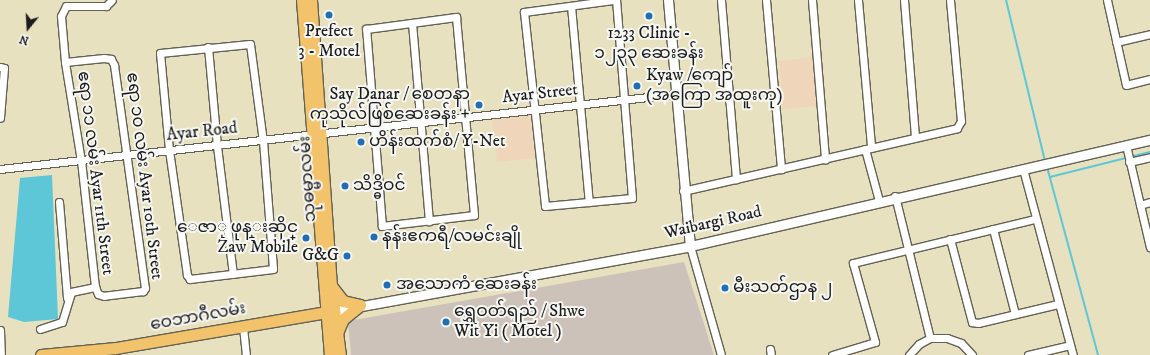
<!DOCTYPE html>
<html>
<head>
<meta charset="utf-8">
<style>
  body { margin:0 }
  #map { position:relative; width:1150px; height:355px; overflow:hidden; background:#e7e1bf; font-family:"IM FELL DW Pica","Noto Sans Myanmar",serif }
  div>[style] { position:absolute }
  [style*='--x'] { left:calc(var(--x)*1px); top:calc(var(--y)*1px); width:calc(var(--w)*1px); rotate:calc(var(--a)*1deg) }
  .built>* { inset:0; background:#efd6bb }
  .industrial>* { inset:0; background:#cdc2b9 }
  .water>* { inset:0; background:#5dc7d7 }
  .stream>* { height:2px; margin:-1px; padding:0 1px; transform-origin:1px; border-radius:1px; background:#5dc7d7 }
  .roads { filter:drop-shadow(1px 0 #636155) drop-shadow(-1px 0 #636155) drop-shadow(0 1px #636155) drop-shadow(0 -1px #636155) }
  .minor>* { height:7px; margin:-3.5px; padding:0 3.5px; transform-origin:3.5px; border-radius:3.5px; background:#fff }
  .tertiary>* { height:9px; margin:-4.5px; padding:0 4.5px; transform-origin:4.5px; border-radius:4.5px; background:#fff }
  .primary>* { height:11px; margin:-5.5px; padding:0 5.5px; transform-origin:5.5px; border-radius:5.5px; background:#f2c36a }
  .dots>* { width:11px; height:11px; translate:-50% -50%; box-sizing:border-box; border:2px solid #f6f6f2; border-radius:50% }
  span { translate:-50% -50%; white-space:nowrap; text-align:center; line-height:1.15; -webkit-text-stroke:4px #f6f6f2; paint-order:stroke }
  .poi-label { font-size:17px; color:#1c1c1c }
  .left { translate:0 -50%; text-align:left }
  .right { translate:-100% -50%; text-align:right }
  .street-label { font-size:17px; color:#1c1c1c }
  .north { position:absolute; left:8px; top:8px; width:40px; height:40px; -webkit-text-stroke:3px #f6f6f2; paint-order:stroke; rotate:198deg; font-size:11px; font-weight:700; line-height:16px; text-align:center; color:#1c1c1c }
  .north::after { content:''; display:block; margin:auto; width:14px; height:18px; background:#1c1c1c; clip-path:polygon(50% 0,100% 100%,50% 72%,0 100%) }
</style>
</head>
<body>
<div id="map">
  <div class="built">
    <i style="clip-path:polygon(814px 57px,818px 106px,783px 109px,779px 61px)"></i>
    <i style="clip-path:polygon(530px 114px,535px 158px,497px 162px,492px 119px)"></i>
  </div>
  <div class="industrial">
    <i style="clip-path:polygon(684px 262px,714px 355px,351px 355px,348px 321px)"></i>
  </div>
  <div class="water">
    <i style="clip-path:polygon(52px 175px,58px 319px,24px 322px,8px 317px,20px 178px)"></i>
  </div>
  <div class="stream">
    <i style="--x:1006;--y:0;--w:166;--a:76.4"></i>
    <i style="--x:1047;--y:167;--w:195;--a:74.8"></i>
    <i style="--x:1050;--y:177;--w:103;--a:-14"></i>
  </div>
  <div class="roads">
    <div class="minor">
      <i style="--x:613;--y:0;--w:90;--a:172.3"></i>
      <i style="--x:524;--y:12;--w:195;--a:83.8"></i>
      <i style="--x:545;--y:206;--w:87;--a:-5.3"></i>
      <i style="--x:632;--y:198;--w:199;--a:-94.6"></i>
      <i style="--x:721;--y:0;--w:180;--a:85.2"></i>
      <i style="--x:766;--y:0;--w:170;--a:84.9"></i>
      <i style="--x:812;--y:0;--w:160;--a:85.3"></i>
      <i style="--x:858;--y:0;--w:148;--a:84.9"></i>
      <i style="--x:904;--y:0;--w:137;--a:85.4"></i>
      <i style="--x:1107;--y:0;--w:87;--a:77.4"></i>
      <i style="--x:1126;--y:85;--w:25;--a:-14"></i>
      <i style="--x:66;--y:6;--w:40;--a:0"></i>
      <i style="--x:106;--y:6;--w:8;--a:-45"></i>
      <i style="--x:571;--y:6;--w:197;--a:84.8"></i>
      <i style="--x:456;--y:17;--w:199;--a:84.8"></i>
      <i style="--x:474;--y:215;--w:93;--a:173.2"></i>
      <i style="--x:382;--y:226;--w:198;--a:-94.6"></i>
      <i style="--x:366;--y:29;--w:91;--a:-7.6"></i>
      <i style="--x:412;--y:23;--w:199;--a:85.1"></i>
      <i style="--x:1116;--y:42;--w:35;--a:-13"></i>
      <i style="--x:250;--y:44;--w:98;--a:82.4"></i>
      <i style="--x:263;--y:141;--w:128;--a:85.5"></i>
      <i style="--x:273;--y:269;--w:84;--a:173.1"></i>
      <i style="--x:190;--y:279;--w:5;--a:-127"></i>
      <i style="--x:187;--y:275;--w:126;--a:-98.2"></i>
      <i style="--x:169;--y:150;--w:97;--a:-95.3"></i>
      <i style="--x:160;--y:53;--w:90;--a:-5.7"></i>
      <i style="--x:208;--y:47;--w:99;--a:84.8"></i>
      <i style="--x:217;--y:146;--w:129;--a:82.9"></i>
      <i style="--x:65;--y:62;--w:39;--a:-6"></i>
      <i style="--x:104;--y:58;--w:7;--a:8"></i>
      <i style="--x:111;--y:59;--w:7;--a:63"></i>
      <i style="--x:114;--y:65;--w:225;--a:82.1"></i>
      <i style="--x:145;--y:288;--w:4;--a:124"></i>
      <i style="--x:143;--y:291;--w:39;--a:173"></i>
      <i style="--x:104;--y:296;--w:6;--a:-162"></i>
      <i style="--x:98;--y:294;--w:8;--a:-113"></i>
      <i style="--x:95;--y:287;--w:127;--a:-96.3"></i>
      <i style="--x:81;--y:161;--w:100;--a:-99.2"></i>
      <i style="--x:65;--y:62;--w:46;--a:-95"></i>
      <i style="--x:61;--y:16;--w:11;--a:-63"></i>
      <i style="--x:0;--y:67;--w:4;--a:14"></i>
      <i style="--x:4;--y:68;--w:50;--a:94.6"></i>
      <i style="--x:1126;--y:145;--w:105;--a:76.8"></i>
      <i style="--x:865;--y:149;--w:54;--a:74.9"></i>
      <i style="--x:1129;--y:162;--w:22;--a:-13"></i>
      <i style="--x:0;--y:169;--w:679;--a:-6.34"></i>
      <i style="--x:1023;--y:169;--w:193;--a:75"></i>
      <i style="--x:683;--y:191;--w:281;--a:-12.9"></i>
      <i style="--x:957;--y:128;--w:8;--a:-60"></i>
      <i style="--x:961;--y:121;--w:121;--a:-95.2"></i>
      <i style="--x:895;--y:196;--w:146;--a:76.2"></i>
      <i style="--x:59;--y:202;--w:96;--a:85.2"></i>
      <i style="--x:1140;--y:205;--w:10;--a:-17"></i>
      <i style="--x:993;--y:229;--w:88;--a:75.5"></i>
      <i style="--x:950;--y:239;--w:86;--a:75.2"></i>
      <i style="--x:972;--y:322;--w:6;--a:9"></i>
      <i style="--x:978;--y:323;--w:82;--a:-13.4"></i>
      <i style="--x:690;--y:246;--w:113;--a:74.1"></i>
      <i style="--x:243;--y:327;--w:28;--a:84"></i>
      <i style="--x:40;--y:329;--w:23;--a:-18"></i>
      <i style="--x:62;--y:322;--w:31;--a:-73"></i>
      <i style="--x:71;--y:292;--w:25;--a:-12"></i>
      <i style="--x:0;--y:330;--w:25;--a:88"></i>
      <i style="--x:770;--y:349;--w:6;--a:81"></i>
      <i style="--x:832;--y:355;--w:45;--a:-16.8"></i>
      <i style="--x:875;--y:342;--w:82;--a:-105.6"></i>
      <i style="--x:853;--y:263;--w:187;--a:-13.6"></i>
      <i style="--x:909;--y:355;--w:15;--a:-48"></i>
      <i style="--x:919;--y:344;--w:13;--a:-29"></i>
      <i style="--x:930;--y:338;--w:17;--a:0"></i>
      <i style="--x:947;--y:338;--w:15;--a:20"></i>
      <i style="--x:961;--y:343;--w:16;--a:47"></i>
      <i style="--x:1028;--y:355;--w:43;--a:-13.4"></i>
    </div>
    <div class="tertiary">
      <i style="--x:668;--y:0;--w:247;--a:84.9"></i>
      <i style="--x:334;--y:311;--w:362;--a:-10.3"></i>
      <i style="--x:690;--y:246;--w:472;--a:-13"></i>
    </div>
    <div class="primary">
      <i style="--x:302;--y:0;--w:356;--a:85.5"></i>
      <i style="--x:311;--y:0;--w:286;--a:86"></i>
      <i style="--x:331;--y:285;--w:71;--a:82.7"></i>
      <i style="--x:332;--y:287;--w:18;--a:52"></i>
      <i style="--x:343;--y:301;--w:17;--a:13"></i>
      <i style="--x:337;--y:333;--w:15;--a:-67"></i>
      <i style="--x:343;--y:319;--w:22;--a:-39"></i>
      <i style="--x:41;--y:355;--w:75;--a:-5.3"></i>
      <i style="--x:116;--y:348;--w:220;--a:-9.7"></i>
    </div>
  </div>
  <div class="dots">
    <i style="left:329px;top:15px;background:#1f6fb2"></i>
    <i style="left:649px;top:16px;background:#1f6fb2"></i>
    <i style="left:637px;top:86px;background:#1f6fb2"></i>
    <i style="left:479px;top:105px;background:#1f6fb2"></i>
    <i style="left:361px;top:142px;background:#1f6fb2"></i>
    <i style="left:345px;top:186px;background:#1f6fb2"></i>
    <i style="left:374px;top:237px;background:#1f6fb2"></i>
    <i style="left:306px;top:238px;background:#1f6fb2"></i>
    <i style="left:347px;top:256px;background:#1f6fb2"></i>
    <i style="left:387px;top:285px;background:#1f6fb2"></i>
    <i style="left:725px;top:288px;background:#1f6fb2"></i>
    <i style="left:446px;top:322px;background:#1f6fb2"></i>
  </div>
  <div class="poi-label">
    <span style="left:329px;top:42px">Prefect<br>3 - Motel</span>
    <span style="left:649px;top:44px">1233 Clinic -<br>၁၂၃၃ ဆေးခန်း</span>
    <span class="left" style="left:646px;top:86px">Kyaw /ကျော်<br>(အကြော အထူးကု)</span>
    <span class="right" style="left:470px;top:105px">Say Danar / စေတနာ<br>ကုသိုလ်ဖြစ်ဆေးခန်း +</span>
    <span class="left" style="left:369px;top:142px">ဟိန်းထက်စံ/ Y-Net</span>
    <span class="left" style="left:353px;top:186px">သိဒ္ဓိဝင်</span>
    <span class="right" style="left:298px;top:238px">ေဇာ္ ဖုန္းဆိုင္<br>Zaw Mobile</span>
    <span class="left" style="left:382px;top:237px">နန်းဧကရီ/လမင်းချို</span>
    <span class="right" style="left:339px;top:256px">G&amp;G</span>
    <span class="left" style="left:396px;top:285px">အသောကံ ဆေးခန်း</span>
    <span class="left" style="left:733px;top:288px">မီးသတ်ဌာန ၂</span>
    <span class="left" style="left:454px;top:322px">ရွှေဝတ်ရည် / Shwe<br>Wit Yi ( Motel )</span>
  </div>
  <div class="street-label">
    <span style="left:540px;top:94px;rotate:-6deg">Ayar Street</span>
    <span style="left:202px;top:132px;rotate:-6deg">Ayar Road</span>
    <span style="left:95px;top:173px;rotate:83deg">ဧရာ ၁၁ လမ်း Ayar 11th Street</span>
    <span style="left:144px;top:176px;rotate:83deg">ဧရာ ၁၀ လမ်း Ayar 10th Street</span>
    <span style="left:308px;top:179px;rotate:-94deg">သုဓမ္မာလမ်း</span>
    <span style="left:713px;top:223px;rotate:-13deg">Waibargi Road</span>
    <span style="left:198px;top:317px;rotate:-10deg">ဝေဘာဂီလမ်း</span>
  </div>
  <div class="north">N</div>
</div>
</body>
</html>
